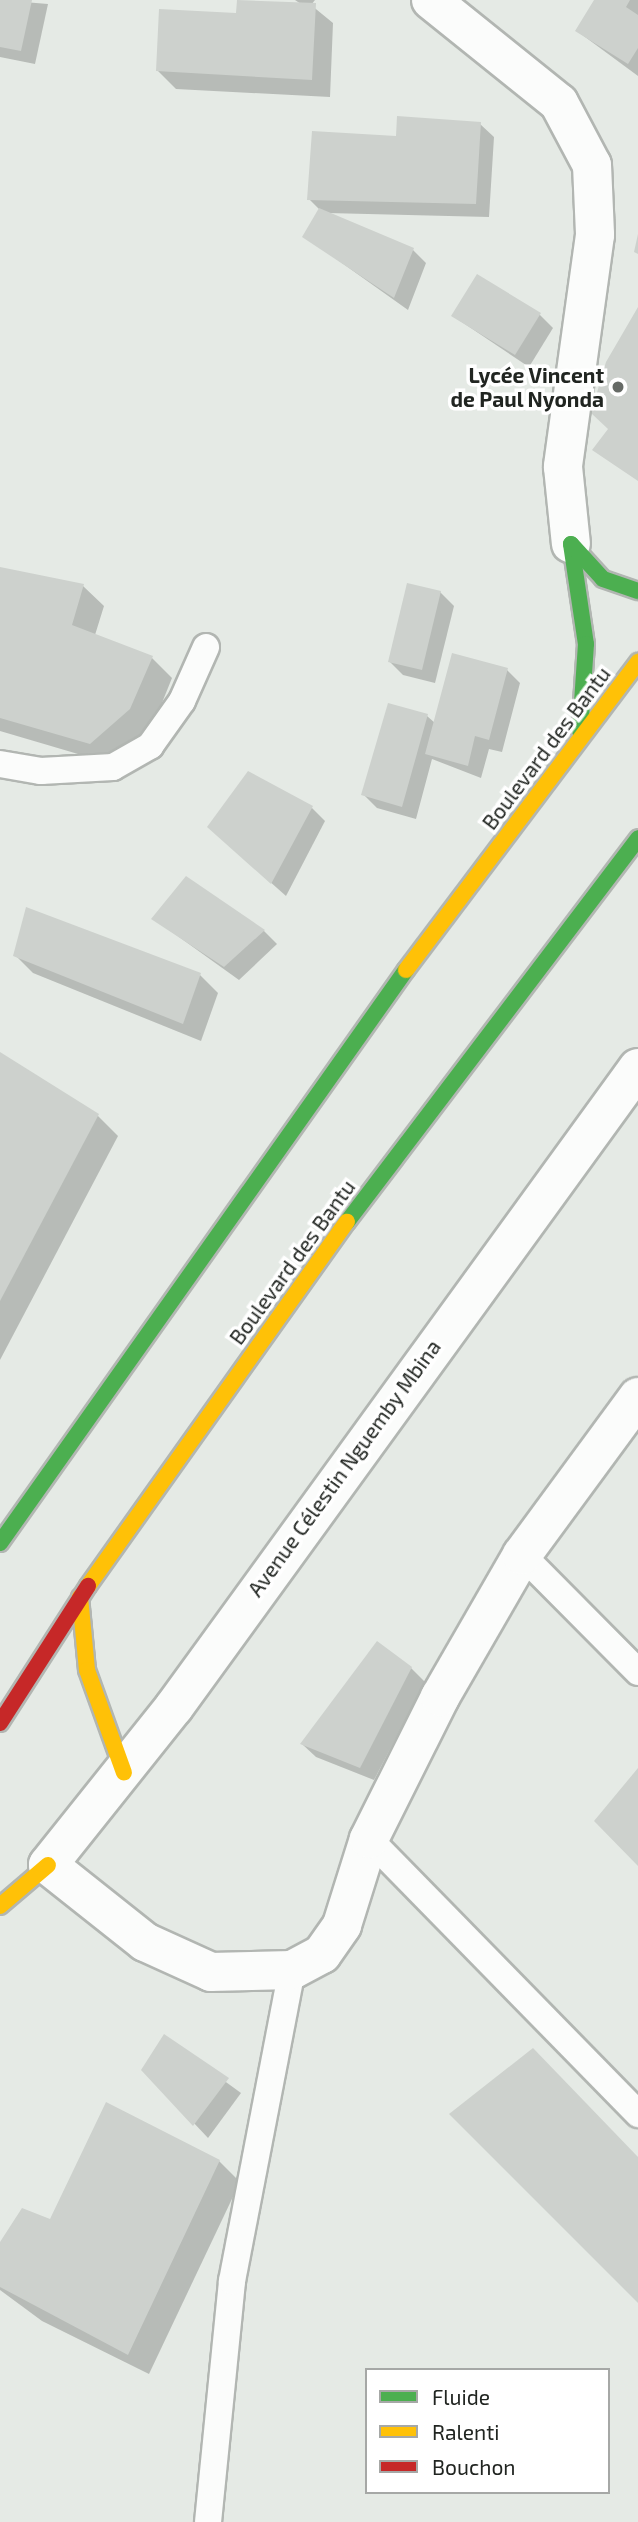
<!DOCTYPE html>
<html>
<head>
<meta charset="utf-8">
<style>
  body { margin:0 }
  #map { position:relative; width:638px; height:2522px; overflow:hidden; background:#e5eae5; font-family:"Exo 2",sans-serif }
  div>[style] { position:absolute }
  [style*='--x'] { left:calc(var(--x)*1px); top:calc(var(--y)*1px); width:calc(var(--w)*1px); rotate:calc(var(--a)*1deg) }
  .shadow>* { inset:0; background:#0003 }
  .building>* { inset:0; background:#cdd1cd }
  .roads { filter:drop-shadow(2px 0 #b2b6b2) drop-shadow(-2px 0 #b2b6b2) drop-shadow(0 2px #b2b6b2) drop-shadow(0 -2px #b2b6b2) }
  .lane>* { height:26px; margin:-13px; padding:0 13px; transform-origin:13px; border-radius:13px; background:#fbfcfb }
  .street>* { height:38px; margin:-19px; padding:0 19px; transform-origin:19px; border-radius:19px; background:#fbfcfb }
  .fast>* { height:16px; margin:-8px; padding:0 8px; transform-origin:8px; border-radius:8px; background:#4caf50 }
  .slow>* { height:16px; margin:-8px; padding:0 8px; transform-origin:8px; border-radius:8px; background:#ffc107 }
  .jam>* { height:16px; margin:-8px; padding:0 8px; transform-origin:8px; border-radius:8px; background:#c62828 }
  .dots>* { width:19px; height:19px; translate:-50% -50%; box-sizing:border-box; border:4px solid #fff; border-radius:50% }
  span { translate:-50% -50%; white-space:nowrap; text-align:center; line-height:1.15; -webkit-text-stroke:7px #fff; paint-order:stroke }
  .poi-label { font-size:21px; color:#212521; font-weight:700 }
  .right { translate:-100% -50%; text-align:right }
  .street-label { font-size:21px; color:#212521 }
  .legend { position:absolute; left:365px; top:2368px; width:245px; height:126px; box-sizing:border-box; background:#fff; border:2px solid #a6a8a6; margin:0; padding:9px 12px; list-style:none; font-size:21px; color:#212521 }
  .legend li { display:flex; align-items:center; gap:14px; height:35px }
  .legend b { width:35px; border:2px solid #a6a8a6 }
</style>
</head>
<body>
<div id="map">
  <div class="shadow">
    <i style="clip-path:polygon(0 0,48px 4px,35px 64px,0 57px)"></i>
    <i style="clip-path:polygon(295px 0,315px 0,311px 5px,333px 23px,330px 97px,176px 89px,158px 71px,238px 15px,301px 4px)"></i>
    <i style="clip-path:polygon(596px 0,638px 0,638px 76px,577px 31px)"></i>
    <i style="clip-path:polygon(480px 124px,494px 137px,489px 217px,327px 213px,413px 250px,426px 263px,408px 310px,304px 236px,320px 210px,309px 199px)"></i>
    <i style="clip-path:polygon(539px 314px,553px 328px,529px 367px,453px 316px)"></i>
    <i style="clip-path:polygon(0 568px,83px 586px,104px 606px,95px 635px,152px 658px,172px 678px,151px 730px,112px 764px,0 731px)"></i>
    <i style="clip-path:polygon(440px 592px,454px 606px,435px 683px,403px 675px,390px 662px)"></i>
    <i style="clip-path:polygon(507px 670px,520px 683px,502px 752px,489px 749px,481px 778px,432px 759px,416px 819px,377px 808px,363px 794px,427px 716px,435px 723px)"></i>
    <i style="clip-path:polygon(312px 808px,325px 821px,286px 896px,223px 840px)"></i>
    <i style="clip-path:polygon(154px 919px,264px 931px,277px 944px,239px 980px)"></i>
    <i style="clip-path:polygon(15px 955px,200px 975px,218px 993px,201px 1041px,33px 973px)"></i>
    <i style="clip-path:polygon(0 1054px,98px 1116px,118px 1136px,0 1360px)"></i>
    <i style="clip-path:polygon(411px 1668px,425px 1682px,374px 1780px,316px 1757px,302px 1744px)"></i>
    <i style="clip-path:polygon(164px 2037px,241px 2093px,208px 2138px,144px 2070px)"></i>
    <i style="clip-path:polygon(219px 2161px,240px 2182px,149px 2374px,42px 2321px,0 2290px,0 2245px)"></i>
  </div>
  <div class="building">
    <i style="clip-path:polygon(0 0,32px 0,21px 51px,0 47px)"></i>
    <i style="clip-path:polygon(237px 0,316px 3px,312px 80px,156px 71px,159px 9px,236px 13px)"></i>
    <i style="clip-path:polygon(594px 0,630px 0,626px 7px,638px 15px,638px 48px,628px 64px,575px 31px)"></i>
    <i style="clip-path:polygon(397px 116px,481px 122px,476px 204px,307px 200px,312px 131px,396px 136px)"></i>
    <i style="clip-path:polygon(319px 208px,414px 248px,394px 298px,302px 237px)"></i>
    <i style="clip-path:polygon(638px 234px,638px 254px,634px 252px)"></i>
    <i style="clip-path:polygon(477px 274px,541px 313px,515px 355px,451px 316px)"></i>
    <i style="clip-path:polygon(638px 307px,638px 481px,592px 450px,608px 429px,591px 413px,606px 362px)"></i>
    <i style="clip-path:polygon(0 567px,84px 584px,72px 625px,153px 656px,130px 709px,90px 744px,0 718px)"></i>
    <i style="clip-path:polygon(407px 583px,441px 591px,422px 670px,388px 662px)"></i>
    <i style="clip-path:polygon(452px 653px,508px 668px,489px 740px,475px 736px,468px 766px,425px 754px)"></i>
    <i style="clip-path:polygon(388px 703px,428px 714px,402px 807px,361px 795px)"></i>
    <i style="clip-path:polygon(248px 771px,313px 806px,271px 884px,207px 827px)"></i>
    <i style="clip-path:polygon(186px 876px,265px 930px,224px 967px,151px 919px)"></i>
    <i style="clip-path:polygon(26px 907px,201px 973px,183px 1024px,13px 956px)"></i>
    <i style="clip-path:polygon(0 1052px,99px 1114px,0 1301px)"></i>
    <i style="clip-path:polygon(377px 1641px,412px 1667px,360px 1768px,300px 1744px)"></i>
    <i style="clip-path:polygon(638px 1768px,638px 1866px,594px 1821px)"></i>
    <i style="clip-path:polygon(164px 2034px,229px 2078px,193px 2126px,141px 2070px)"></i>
    <i style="clip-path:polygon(533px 2048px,638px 2157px,638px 2303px,449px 2114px)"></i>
    <i style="clip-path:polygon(106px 2102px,220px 2160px,128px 2355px,0 2287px,0 2242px,22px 2208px,50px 2219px)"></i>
  </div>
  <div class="roads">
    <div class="lane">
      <i style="--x:0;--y:764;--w:42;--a:9.7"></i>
      <i style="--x:41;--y:771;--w:72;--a:-3.2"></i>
      <i style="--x:113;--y:767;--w:43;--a:-29.6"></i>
      <i style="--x:150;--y:746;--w:55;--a:-54.6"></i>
      <i style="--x:182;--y:701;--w:59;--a:-66"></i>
      <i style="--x:522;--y:1555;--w:165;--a:45.2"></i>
      <i style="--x:369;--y:1839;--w:385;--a:45.6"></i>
      <i style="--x:208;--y:2522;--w:242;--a:-84.3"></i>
      <i style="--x:232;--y:2281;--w:317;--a:-79.1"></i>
    </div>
    <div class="street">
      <i style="--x:431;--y:0;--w:164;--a:38.8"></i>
      <i style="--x:559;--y:103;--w:70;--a:62"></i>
      <i style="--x:592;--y:165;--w:70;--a:87.5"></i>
      <i style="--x:595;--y:235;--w:234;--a:97.9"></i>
      <i style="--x:563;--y:467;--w:77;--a:84.1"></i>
      <i style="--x:638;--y:1068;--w:790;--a:125.98"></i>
      <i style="--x:174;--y:1707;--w:202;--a:128.6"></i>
      <i style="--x:48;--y:1865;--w:124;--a:38.4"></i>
      <i style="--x:145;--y:1942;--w:72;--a:24.4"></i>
      <i style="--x:211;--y:1972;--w:81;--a:-1.4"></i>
      <i style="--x:292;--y:1970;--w:34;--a:-28"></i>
      <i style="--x:322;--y:1954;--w:35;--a:-55"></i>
      <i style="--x:342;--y:1925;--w:90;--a:-72.6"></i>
      <i style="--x:369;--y:1839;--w:159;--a:-63.4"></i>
      <i style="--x:440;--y:1697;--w:164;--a:-60"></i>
      <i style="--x:522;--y:1555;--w:196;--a:-53.7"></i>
    </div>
    <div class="fast">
      <i style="--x:571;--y:544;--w:101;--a:81.5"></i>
      <i style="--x:586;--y:644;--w:87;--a:93.9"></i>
      <i style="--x:571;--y:544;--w:47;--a:47.6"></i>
      <i style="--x:603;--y:579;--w:37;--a:19"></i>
      <i style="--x:347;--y:1222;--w:482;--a:-52.8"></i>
      <i style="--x:0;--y:1543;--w:702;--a:-54.68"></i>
    </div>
    <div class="slow">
      <i style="--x:406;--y:970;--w:386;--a:-53"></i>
      <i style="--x:88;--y:1586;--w:447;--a:-54.6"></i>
      <i style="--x:80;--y:1597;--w:73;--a:84.5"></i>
      <i style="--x:87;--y:1670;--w:109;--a:70.2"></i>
      <i style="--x:0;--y:1906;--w:63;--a:-40.5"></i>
    </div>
    <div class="jam">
      <i style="--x:0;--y:1723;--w:163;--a:-57.3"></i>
    </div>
  </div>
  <div class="dots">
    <i style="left:618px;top:387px;background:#666a66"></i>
  </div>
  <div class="poi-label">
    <span class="right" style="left:604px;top:387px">Lycée Vincent<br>de Paul Nyonda</span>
  </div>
  <div class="street-label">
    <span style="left:546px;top:748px;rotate:-53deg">Boulevard des Bantu</span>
    <span style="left:292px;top:1262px;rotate:-54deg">Boulevard des Bantu</span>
    <span style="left:344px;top:1468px;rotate:-54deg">Avenue Célestin Nguemby Mbina</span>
  </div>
  <ul class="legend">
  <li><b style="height:9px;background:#4caf50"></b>Fluide</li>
  <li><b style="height:9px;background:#ffc107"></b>Ralenti</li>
  <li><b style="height:9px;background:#c62828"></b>Bouchon</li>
  </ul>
</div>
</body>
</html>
